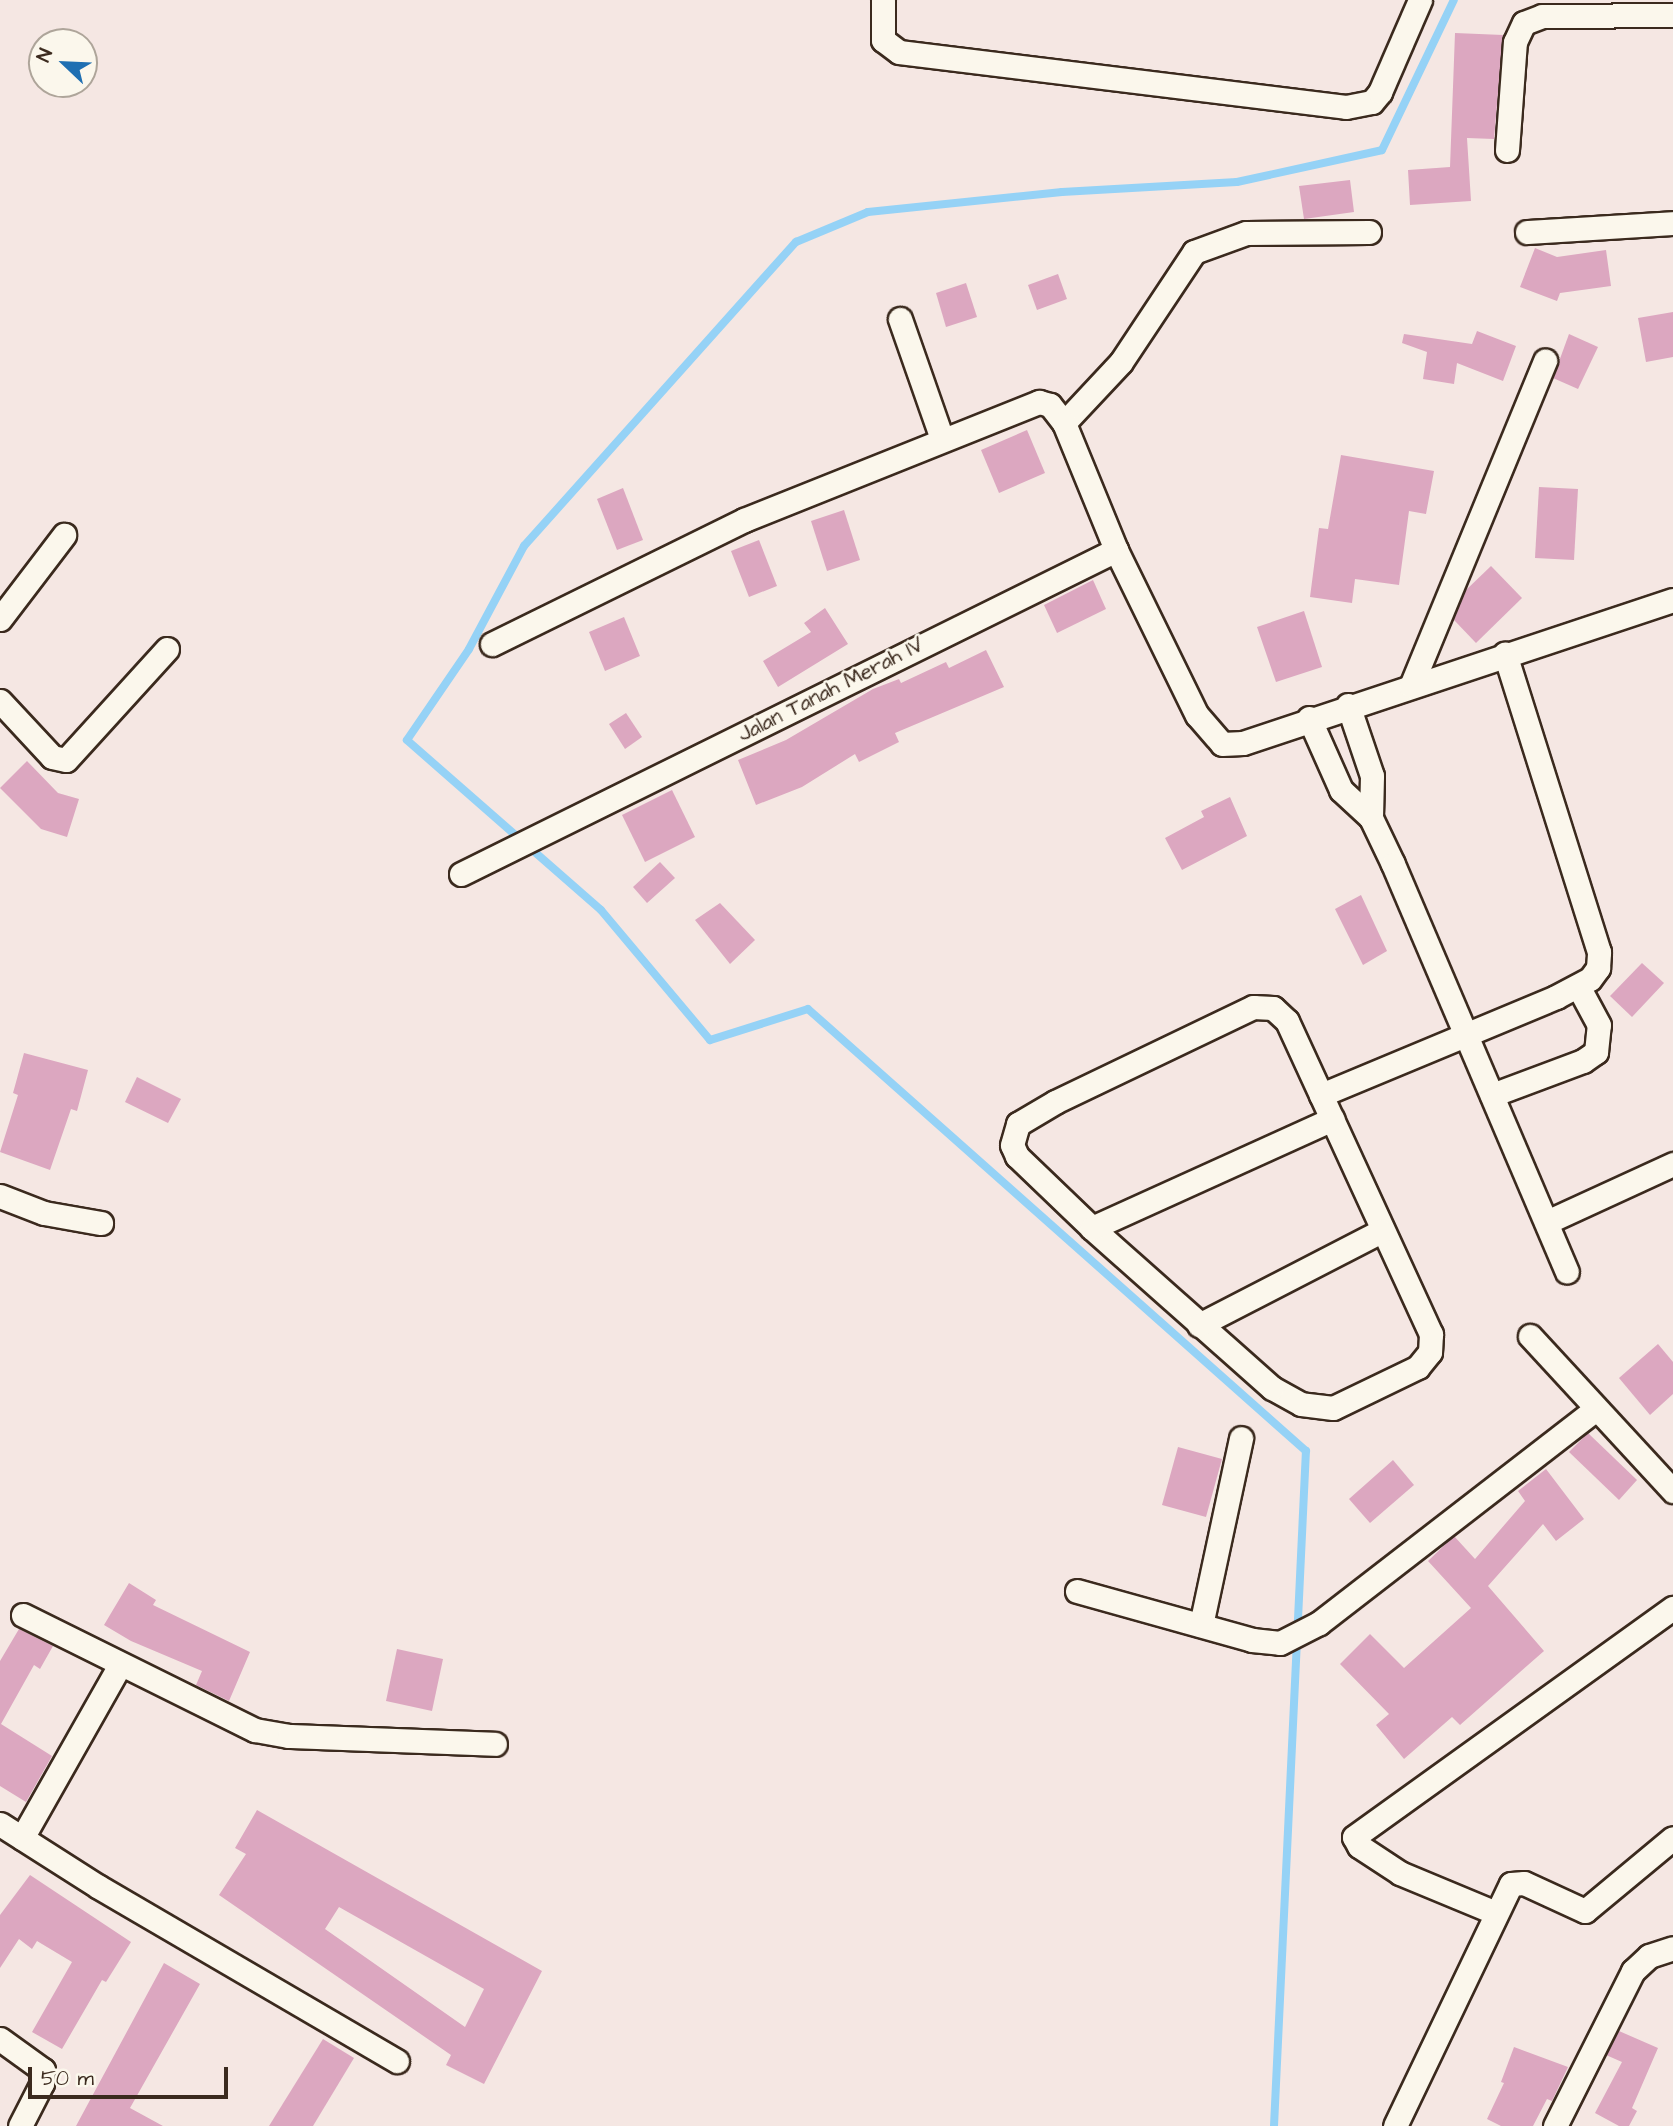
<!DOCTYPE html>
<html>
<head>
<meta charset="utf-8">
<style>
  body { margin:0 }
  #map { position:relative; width:1673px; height:2126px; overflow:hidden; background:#f5e7e3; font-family:"Architects Daughter",sans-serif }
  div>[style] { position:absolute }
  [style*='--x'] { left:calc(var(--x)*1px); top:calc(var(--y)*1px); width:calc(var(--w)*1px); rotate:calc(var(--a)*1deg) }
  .stream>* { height:8px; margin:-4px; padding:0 4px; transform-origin:4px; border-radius:4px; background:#95d2f6 }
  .building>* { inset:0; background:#dca7c0 }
  .roads { filter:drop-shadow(2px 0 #3b2a1e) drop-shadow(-2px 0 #3b2a1e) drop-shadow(0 2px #3b2a1e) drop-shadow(0 -2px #3b2a1e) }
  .street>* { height:23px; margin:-11.5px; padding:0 11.5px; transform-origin:11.5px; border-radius:11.5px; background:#fbf7ec }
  span { translate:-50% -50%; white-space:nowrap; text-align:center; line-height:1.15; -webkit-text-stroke:5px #fbf7ec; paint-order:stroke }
  .street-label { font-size:21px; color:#3b2a1e }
  .north { position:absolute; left:28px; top:28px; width:70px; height:70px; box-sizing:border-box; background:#fbf7ec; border:2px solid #aea59a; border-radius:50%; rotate:293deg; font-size:19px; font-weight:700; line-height:28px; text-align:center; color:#3b2a1e }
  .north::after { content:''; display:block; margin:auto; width:24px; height:32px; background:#1f6fb2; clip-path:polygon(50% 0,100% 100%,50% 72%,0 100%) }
  .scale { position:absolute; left:28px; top:2067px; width:200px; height:32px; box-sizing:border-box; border:4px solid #3b2a1e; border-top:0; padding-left:9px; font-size:21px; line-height:24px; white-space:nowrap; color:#3b2a1e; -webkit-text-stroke:5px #fbf7ec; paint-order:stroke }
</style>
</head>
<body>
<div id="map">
  <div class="stream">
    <i style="--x:1274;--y:2126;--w:676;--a:-87.29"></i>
    <i style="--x:1306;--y:1451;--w:666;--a:-138.41"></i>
    <i style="--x:808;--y:1009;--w:103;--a:162.4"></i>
    <i style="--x:710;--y:1040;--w:170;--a:-130"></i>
    <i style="--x:601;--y:910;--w:258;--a:-138.8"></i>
    <i style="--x:407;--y:740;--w:110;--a:-55.7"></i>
    <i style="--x:469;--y:649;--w:117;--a:-61.9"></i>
    <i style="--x:524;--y:546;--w:408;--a:-48.2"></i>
    <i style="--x:796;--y:242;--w:78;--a:-22.6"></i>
    <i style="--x:868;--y:212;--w:195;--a:-5.9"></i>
    <i style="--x:1062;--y:192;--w:175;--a:-3.3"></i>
    <i style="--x:1237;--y:182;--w:148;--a:-12.4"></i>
    <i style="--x:1382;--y:150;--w:166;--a:-64.4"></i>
  </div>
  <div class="building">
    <i style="clip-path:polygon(1455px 33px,1503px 35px,1494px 139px,1467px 138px,1471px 201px,1410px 205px,1408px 170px,1450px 167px)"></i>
    <i style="clip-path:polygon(1350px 180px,1354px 212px,1304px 219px,1299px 186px)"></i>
    <i style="clip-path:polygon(1535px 248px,1557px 257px,1606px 250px,1611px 286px,1560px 293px,1557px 301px,1520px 287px)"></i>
    <i style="clip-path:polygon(1058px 274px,1067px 299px,1037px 310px,1028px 285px)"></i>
    <i style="clip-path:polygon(966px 283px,977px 317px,946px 327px,936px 293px)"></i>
    <i style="clip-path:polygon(1673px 312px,1673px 357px,1646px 362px,1638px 318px)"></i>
    <i style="clip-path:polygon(1477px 331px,1516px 346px,1503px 381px,1457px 363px,1454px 384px,1423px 379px,1427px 352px,1402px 343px,1404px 334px,1472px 344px)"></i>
    <i style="clip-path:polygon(1569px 334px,1598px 347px,1578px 389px,1553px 378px)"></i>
    <i style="clip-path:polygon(1027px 430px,1045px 473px,999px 493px,981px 450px)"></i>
    <i style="clip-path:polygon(1341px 455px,1434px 471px,1426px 514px,1409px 511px,1399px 585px,1355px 579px,1352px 603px,1310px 597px,1319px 528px,1328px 529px)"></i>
    <i style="clip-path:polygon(1539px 487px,1578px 489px,1574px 560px,1535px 558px)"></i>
    <i style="clip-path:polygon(623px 488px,643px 540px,617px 550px,597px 499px)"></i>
    <i style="clip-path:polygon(844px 510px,860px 560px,827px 571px,811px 521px)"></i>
    <i style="clip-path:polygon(759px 540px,777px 586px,749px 597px,731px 551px)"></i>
    <i style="clip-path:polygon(1491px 566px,1522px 598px,1476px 643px,1454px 620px,1465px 591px)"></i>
    <i style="clip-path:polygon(1093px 580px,1106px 609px,1057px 633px,1044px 605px)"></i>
    <i style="clip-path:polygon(825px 608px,848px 644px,778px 687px,763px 661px,811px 632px,804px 623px)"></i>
    <i style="clip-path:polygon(1304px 611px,1322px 667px,1276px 682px,1257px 627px)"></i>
    <i style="clip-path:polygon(624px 617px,640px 656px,605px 671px,589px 632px)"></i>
    <i style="clip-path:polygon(986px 650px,1004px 687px,895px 733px,899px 742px,859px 762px,855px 754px,802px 787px,756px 805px,738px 760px,786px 740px,873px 689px,899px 679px,901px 683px,946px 662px,949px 668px)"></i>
    <i style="clip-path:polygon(626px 713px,642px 737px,625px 749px,609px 724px)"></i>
    <i style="clip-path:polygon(27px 761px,58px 793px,79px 799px,67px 837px,41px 829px,0 788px)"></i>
    <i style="clip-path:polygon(672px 790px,695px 837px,645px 862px,622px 815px)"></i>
    <i style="clip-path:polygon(1230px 797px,1247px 836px,1182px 870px,1165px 838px,1204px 817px,1201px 811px)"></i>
    <i style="clip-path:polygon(660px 862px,675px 878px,647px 903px,633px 887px)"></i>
    <i style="clip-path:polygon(1361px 895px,1387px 951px,1363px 965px,1335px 909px)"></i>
    <i style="clip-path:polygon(720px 903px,755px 940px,730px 964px,695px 920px)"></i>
    <i style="clip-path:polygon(1642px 963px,1664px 983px,1632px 1017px,1610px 996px)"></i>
    <i style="clip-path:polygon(24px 1053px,88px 1070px,77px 1111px,71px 1109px,50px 1170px,0 1152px,18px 1095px,13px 1093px)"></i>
    <i style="clip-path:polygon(137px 1077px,181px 1099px,168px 1123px,125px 1102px)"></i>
    <i style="clip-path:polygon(1658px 1344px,1673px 1362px,1673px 1394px,1650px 1415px,1619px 1378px)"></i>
    <i style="clip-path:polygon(1588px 1433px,1637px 1480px,1619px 1500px,1569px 1452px)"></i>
    <i style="clip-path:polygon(1178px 1447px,1222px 1459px,1206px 1517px,1162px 1505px)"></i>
    <i style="clip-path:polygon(1393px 1460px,1414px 1485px,1370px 1523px,1349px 1499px)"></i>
    <i style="clip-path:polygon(1546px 1469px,1584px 1519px,1556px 1541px,1543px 1524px,1488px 1586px,1544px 1651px,1460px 1725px,1452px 1717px,1404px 1759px,1376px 1725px,1389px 1714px,1340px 1664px,1370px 1634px,1404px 1668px,1471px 1608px,1428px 1561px,1454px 1536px,1475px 1559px,1525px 1501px,1518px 1491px)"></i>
    <i style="clip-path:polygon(129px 1583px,156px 1600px,153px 1605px,250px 1652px,229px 1701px,196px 1685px,202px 1671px,131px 1641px,104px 1625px)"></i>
    <i style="clip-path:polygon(19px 1629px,53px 1646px,40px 1669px,34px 1665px,1px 1724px,52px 1756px,26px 1802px,0 1786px,0 1661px)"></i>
    <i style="clip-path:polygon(397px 1649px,443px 1659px,432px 1711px,386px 1701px)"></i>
    <i style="clip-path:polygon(evenodd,257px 1810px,542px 1971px,484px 2084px,446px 2065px,451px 2055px,219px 1895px,246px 1854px,235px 1848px,257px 1810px,339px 1907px,484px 1989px,465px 2027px,325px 1929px,339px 1907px)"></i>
    <i style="clip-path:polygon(30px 1875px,131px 1942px,106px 1982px,102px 1980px,62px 2049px,32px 2032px,72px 1962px,37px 1941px,32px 1949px,19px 1939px,0 1968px,0 1915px)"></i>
    <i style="clip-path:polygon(164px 1963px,200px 1984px,130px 2108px,163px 2126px,76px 2126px)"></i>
    <i style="clip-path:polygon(1619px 2031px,1658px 2048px,1632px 2108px,1637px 2111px,1629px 2126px,1619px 2126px,1595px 2113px,1622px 2062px,1606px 2055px)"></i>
    <i style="clip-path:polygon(323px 2039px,354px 2058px,313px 2126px,269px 2126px)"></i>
    <i style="clip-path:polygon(1514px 2047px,1568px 2067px,1552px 2101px,1547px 2099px,1533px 2126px,1501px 2126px,1487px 2119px,1504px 2083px,1501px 2082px)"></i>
  </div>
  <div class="roads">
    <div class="street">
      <i style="--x:883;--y:0;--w:40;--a:90"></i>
      <i style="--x:883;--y:40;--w:20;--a:37"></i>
      <i style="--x:899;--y:52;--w:450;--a:7"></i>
      <i style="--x:1346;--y:107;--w:26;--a:-11"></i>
      <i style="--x:1372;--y:102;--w:13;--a:-51"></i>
      <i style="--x:1380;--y:92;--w:100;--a:-66.5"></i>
      <i style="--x:1507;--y:150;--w:108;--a:-85.8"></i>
      <i style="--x:1515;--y:42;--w:21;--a:-65"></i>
      <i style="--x:1524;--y:23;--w:19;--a:-21"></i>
      <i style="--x:1542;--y:16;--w:131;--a:-0.4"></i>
      <i style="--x:1527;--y:232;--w:146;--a:-3.5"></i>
      <i style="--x:900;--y:319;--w:127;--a:70.7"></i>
      <i style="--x:1064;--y:423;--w:83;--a:-46.9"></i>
      <i style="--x:1121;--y:362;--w:132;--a:-56.4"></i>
      <i style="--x:1194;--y:252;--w:55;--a:-20.1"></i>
      <i style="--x:1246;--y:233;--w:123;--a:-0.5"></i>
      <i style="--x:0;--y:619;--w:106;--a:-52.7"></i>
      <i style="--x:492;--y:644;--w:281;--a:-26.2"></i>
      <i style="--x:744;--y:520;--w:318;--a:-21.8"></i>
      <i style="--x:1039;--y:402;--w:11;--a:15"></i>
      <i style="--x:1050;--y:405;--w:23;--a:52"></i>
      <i style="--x:1064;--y:423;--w:137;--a:67.7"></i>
      <i style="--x:1116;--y:550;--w:184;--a:63.9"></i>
      <i style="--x:1197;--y:715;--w:38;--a:49"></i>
      <i style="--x:1222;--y:744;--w:21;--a:-3"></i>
      <i style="--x:1243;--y:743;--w:453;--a:-18.4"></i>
      <i style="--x:1411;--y:686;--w:352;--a:-67.6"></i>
      <i style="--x:0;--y:701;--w:76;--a:47.1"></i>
      <i style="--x:52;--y:757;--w:14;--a:12"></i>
      <i style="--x:66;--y:760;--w:150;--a:-47.7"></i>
      <i style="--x:1348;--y:705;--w:75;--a:71.3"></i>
      <i style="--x:1372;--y:776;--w:42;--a:91.4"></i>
      <i style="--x:1309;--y:718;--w:79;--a:66"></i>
      <i style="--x:1341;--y:790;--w:41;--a:43"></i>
      <i style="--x:1371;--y:818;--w:51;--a:64.4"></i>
      <i style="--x:1393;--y:864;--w:443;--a:66.9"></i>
      <i style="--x:461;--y:874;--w:731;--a:-26.32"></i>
      <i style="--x:1253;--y:1007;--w:20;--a:3"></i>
      <i style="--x:1273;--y:1008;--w:19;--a:43"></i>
      <i style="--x:1287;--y:1021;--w:345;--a:65.3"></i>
      <i style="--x:1431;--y:1334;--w:18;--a:93"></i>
      <i style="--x:1430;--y:1352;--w:19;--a:129"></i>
      <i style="--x:1418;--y:1367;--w:94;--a:154.2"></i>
      <i style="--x:1333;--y:1408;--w:32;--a:-173"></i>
      <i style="--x:1301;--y:1404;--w:33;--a:-151"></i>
      <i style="--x:1272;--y:1388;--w:241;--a:-138.4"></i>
      <i style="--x:1092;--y:1228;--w:104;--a:-136.2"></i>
      <i style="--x:1017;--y:1156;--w:12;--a:-114"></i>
      <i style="--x:1012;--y:1145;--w:22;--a:-74"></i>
      <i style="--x:1018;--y:1124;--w:43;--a:-30.7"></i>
      <i style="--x:1055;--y:1102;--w:220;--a:-25.6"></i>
      <i style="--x:1321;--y:1095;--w:255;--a:-22.6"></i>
      <i style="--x:1556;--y:997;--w:38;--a:-28"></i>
      <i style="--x:1590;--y:979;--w:14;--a:-54"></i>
      <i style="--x:1598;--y:968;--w:16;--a:-86"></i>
      <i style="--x:1599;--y:952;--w:313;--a:-107.5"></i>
      <i style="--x:1492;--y:1095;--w:97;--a:-20.5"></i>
      <i style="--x:1583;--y:1061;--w:16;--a:-35"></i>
      <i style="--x:1596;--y:1052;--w:27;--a:-84"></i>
      <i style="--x:1599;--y:1025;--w:44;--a:-118.3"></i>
      <i style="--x:0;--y:1196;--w:47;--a:21.1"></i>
      <i style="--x:44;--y:1213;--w:58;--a:10"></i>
      <i style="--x:1547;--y:1222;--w:139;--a:-24.7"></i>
      <i style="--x:1092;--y:1228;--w:264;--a:-24.4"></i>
      <i style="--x:1199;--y:1325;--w:205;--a:-27.3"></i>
      <i style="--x:1530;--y:1336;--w:211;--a:47.3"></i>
      <i style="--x:1077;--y:1591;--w:182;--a:15.6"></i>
      <i style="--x:1252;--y:1640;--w:28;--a:6"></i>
      <i style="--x:1280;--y:1643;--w:44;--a:-27.1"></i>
      <i style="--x:1319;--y:1623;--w:350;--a:-37.7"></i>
      <i style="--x:23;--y:1615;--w:259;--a:26.4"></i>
      <i style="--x:255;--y:1730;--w:35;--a:10"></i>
      <i style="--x:289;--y:1736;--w:206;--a:2.2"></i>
      <i style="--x:1201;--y:1625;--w:191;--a:-77.9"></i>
      <i style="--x:0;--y:1824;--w:117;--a:32.5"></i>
      <i style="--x:99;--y:1887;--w:345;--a:30.3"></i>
      <i style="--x:22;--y:1838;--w:199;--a:-60.5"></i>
      <i style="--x:1496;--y:1913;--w:104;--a:-157.4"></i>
      <i style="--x:1400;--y:1873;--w:49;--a:-146.6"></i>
      <i style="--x:1359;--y:1846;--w:10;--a:-119"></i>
      <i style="--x:1354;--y:1837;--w:393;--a:-35.7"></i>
      <i style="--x:0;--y:2039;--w:53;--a:35.8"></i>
      <i style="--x:43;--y:2070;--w:13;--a:94"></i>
      <i style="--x:42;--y:2083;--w:48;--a:117.1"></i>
      <i style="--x:1395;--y:2126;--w:268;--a:-64.4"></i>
      <i style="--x:1511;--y:1884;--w:13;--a:-4"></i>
      <i style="--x:1524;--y:1883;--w:67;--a:24.7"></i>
      <i style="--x:1585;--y:1911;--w:114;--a:-39.7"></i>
      <i style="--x:1555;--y:2126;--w:174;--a:-63.3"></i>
      <i style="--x:1633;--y:1971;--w:22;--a:-43"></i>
      <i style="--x:1649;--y:1956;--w:25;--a:-18"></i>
    </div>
  </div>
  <div class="street-label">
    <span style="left:831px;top:690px;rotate:-27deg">Jalan Tanah Merah IV</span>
  </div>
  <div class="north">N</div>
  <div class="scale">50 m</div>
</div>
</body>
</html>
